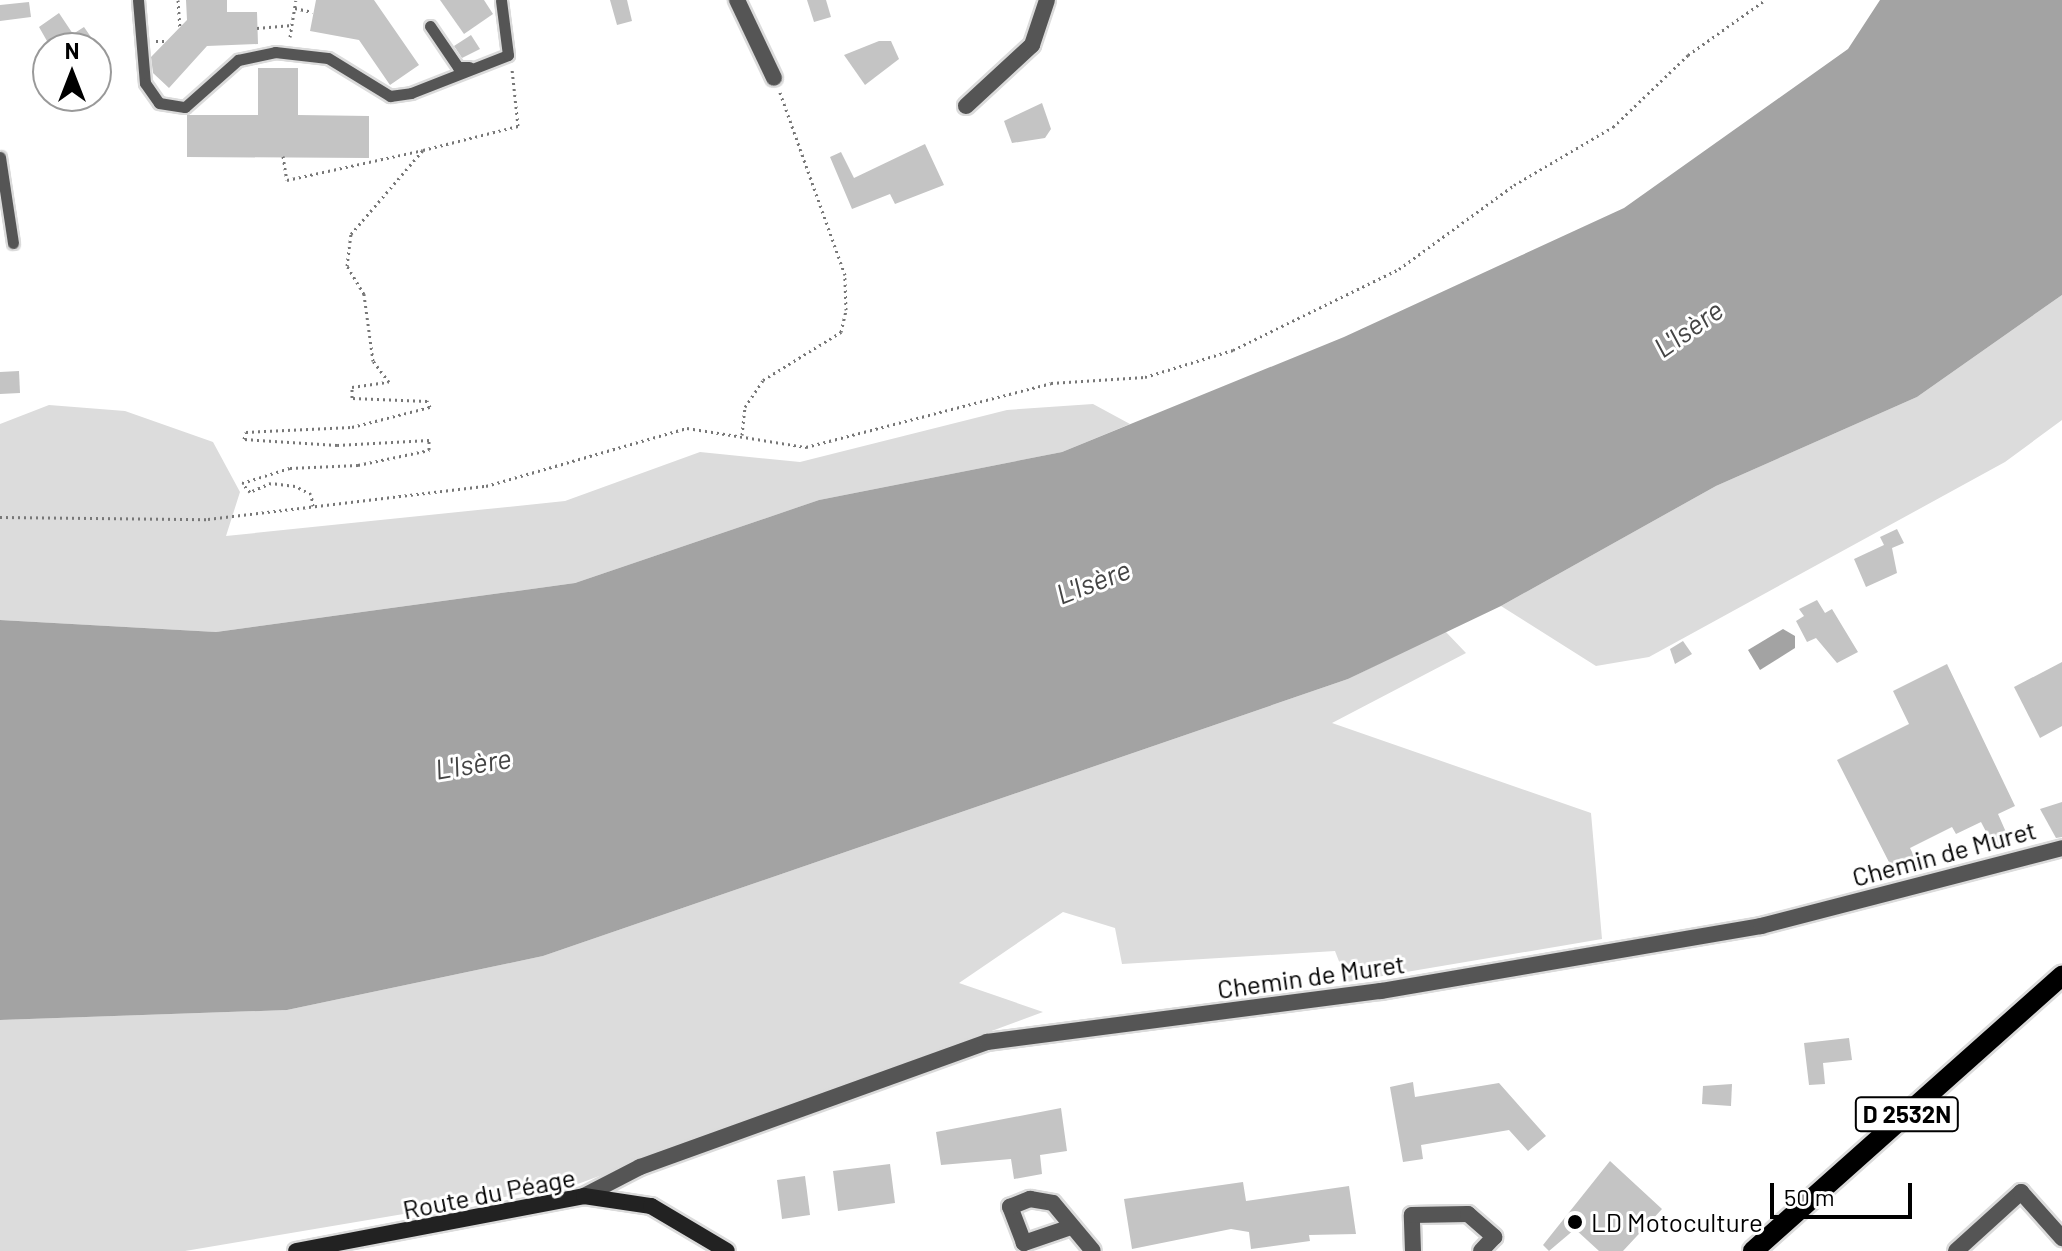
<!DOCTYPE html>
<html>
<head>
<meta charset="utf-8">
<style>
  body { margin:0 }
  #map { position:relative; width:2062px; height:1251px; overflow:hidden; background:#fff; font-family:Barlow,sans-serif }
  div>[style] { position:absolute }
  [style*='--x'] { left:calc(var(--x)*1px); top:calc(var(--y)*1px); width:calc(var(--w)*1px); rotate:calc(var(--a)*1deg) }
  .green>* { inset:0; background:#dcdcdc }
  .water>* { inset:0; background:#a3a3a3 }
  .building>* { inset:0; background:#c4c4c4 }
  .path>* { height:3px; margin-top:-1.5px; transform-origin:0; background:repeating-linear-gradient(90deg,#777 0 2px,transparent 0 6px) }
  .roads { filter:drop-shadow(2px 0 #dbdbdb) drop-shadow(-2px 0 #dbdbdb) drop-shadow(0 2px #dbdbdb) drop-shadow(0 -2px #dbdbdb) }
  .lane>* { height:11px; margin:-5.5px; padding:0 5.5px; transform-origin:5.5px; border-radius:5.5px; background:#555 }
  .street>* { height:16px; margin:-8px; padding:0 8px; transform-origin:8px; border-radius:8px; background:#555 }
  .secondary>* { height:16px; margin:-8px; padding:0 8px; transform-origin:8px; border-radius:8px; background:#222 }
  .primary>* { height:20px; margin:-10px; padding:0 10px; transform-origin:10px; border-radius:10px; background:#000 }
  .dots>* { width:22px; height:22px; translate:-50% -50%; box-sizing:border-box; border:4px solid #fff; border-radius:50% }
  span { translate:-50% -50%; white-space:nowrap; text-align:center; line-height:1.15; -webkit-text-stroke:6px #fff; paint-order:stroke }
  .shield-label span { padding:2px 6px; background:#fff; border:2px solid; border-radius:6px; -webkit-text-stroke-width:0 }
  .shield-label { font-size:24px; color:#000; font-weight:700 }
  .street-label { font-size:26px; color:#000 }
  .poi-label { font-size:26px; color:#000 }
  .left { translate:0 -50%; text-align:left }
  .water-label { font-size:28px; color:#444; font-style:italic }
  .north { position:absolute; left:32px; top:32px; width:80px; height:80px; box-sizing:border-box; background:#fff; border:2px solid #999; border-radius:50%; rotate:0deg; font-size:22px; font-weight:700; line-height:32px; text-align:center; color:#000 }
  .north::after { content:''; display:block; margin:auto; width:28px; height:36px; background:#000; clip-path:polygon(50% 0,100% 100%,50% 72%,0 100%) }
  .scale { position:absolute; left:1770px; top:1183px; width:142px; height:36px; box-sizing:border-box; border:4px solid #000; border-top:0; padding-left:10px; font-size:24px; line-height:28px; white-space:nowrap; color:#000; -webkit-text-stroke:6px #fff; paint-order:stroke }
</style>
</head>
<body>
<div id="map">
  <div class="green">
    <i style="clip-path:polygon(2062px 295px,2062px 420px,2005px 462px,1649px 657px,1596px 666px,1501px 606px,1716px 486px,1917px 397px)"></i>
    <i style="clip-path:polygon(1093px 404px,1130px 424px,1062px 452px,819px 500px,575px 583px,216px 632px,0 620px,0 424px,49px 405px,125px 411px,213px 442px,240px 492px,226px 536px,565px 501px,700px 452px,800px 462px,1007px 410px)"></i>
    <i style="clip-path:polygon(1445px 631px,1466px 653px,1332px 723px,1591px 813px,1602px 939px,1347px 982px,1335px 951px,1122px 964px,1115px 928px,1063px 912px,959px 983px,1043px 1012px,575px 1185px,185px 1251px,0 1251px,0 1020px,287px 1010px,543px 956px,1348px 679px)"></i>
  </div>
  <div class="water">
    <i style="clip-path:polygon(1880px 0,2062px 0,2062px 295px,1917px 397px,1716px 486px,1501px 606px,1348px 679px,543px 956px,287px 1010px,0 1020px,0 620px,216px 632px,575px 583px,819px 500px,1062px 452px,1344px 337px,1624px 208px,1848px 49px)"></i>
    <i style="clip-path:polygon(1783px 629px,1795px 636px,1795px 648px,1760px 670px,1748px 650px)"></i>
  </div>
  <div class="building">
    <i style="clip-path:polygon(186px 0,227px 0,227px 12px,257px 12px,258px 44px,207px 46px,169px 88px,153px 73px,151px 57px,187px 20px)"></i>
    <i style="clip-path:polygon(316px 0,374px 0,419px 65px,390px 85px,359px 40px,310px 31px)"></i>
    <i style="clip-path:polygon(440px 0,484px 0,493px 14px,464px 34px)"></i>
    <i style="clip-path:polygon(610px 0,627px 0,632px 21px,617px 25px)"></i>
    <i style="clip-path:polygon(807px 0,826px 0,831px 17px,814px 22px)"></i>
    <i style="clip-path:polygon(29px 2px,31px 17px,0 21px,0 5px)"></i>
    <i style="clip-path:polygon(59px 13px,73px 34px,84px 27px,93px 40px,83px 48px,51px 48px,39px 27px)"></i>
    <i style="clip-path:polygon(471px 35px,480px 49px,462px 58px,454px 46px)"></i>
    <i style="clip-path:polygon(879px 41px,891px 41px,899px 59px,865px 85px,844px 55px)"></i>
    <i style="clip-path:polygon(258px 68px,298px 68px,298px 115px,369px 116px,369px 158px,187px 157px,187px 115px,258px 115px)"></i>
    <i style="clip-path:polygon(1042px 103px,1051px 129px,1045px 138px,1012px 143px,1004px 121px)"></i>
    <i style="clip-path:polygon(925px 144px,944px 185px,895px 204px,890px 194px,852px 209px,830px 157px,841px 152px,854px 178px)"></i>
    <i style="clip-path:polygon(19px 371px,20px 393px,0 394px,0 372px)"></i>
    <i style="clip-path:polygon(1897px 529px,1904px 543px,1892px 548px,1897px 573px,1866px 587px,1854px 559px,1884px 545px,1880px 537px)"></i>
    <i style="clip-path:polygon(1817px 600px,1825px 613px,1832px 609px,1858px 652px,1837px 663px,1816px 638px,1807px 642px,1796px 621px,1804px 616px,1799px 609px)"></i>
    <i style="clip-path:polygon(1683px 641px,1692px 654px,1675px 664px,1670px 649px)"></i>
    <i style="clip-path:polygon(2062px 662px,2062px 726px,2040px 738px,2014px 687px)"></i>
    <i style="clip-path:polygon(1947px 664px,2015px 806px,1998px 814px,2009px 839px,1994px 847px,1981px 822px,1956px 834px,1952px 827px,1910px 848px,1914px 856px,1892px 868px,1837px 760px,1909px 724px,1893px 691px)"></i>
    <i style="clip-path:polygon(2062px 802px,2062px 837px,2056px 838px,2040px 809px)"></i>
    <i style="clip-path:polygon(1849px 1038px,1852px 1060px,1823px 1063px,1825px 1084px,1809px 1085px,1804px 1043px)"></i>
    <i style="clip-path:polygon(1413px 1082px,1415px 1097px,1499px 1083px,1546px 1136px,1528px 1151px,1509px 1130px,1421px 1145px,1423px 1159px,1403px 1162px,1390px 1087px)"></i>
    <i style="clip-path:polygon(1732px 1084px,1731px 1106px,1702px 1104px,1703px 1086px)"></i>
    <i style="clip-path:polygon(1061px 1108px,1067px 1151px,1040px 1155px,1042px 1174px,1014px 1179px,1011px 1159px,941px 1165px,936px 1132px)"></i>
    <i style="clip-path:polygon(1610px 1161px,1662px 1209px,1623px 1251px,1599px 1251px,1575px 1229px,1549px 1251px,1543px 1245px)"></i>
    <i style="clip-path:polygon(890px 1164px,895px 1203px,838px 1211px,833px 1171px)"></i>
    <i style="clip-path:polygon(805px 1176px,810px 1215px,782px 1219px,777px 1180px)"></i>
    <i style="clip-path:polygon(1243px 1182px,1246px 1201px,1349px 1186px,1356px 1234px,1309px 1235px,1310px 1241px,1251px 1249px,1249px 1232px,1231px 1229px,1132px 1249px,1124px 1199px)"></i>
  </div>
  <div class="path">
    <i style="--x:178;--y:0;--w:27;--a:86"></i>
    <i style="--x:295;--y:8;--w:18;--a:13"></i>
    <i style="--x:257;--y:28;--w:35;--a:-5"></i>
    <i style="--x:290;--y:37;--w:37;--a:-81"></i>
    <i style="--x:156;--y:41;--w:11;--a:0"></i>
    <i style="--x:283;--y:156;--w:24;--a:81"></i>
    <i style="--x:287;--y:180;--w:139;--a:-12.4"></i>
    <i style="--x:742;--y:435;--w:28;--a:-84"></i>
    <i style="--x:745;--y:407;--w:32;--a:-56"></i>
    <i style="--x:763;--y:380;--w:92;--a:-31.6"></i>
    <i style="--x:841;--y:332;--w:23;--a:-77"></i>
    <i style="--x:846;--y:310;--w:35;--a:-92"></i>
    <i style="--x:845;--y:275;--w:194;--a:-109.6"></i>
    <i style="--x:313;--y:506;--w:12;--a:-99"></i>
    <i style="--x:311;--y:494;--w:18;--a:-153"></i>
    <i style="--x:295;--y:486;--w:24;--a:-173"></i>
    <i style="--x:271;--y:483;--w:23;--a:157"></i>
    <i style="--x:250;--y:492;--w:12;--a:-132"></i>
    <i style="--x:242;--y:483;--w:50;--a:-17.4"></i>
    <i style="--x:290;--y:468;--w:68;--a:-2.5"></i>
    <i style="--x:358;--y:465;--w:73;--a:-11.9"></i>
    <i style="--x:429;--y:450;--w:10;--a:-90"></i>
    <i style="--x:429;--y:440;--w:92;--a:176.9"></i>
    <i style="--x:337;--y:445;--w:93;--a:-176.3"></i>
    <i style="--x:244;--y:439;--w:7;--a:-74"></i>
    <i style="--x:246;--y:432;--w:106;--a:-2.7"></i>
    <i style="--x:352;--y:427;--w:81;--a:-14.4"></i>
    <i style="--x:430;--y:407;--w:7;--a:-117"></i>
    <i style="--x:427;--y:401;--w:75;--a:-177.7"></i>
    <i style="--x:352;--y:398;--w:11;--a:-90"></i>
    <i style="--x:352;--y:387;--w:37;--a:-8"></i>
    <i style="--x:389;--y:382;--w:26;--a:-127"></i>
    <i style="--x:373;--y:361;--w:68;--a:-97.7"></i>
    <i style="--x:364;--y:294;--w:33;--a:-121"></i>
    <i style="--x:347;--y:266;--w:32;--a:-83"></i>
    <i style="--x:351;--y:234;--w:111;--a:-49.4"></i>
    <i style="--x:423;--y:150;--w:98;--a:-14.2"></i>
    <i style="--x:518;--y:126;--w:57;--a:-96"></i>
    <i style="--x:0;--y:517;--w:208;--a:0.6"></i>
    <i style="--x:208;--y:519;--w:280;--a:-6.8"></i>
    <i style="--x:486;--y:486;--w:209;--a:-16.1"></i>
    <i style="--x:687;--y:428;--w:121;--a:9.1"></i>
    <i style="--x:806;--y:447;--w:253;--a:-14.6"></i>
    <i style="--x:1051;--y:383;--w:94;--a:-3.7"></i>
    <i style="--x:1145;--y:377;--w:92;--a:-17.1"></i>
    <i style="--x:1233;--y:350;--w:185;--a:-26"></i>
    <i style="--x:1399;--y:269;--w:142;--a:-36.1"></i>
    <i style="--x:1514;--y:185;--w:115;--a:-30.4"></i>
    <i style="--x:1613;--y:127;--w:104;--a:-43.8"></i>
    <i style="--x:1688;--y:55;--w:95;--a:-35.5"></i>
  </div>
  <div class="roads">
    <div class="lane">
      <i style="--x:138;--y:0;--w:83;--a:85.2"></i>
      <i style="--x:145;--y:83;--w:24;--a:55"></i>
      <i style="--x:159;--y:103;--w:26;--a:9"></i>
      <i style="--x:185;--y:107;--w:71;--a:-41.6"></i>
      <i style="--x:238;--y:60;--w:38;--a:-12"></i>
      <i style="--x:275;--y:52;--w:53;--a:6.5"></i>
      <i style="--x:328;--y:58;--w:73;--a:31.5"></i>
      <i style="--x:390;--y:96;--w:21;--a:-8"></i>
      <i style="--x:411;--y:93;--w:104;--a:-21.4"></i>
      <i style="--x:508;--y:55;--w:55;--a:-97.3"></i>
      <i style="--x:430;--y:26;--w:50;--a:55.7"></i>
      <i style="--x:458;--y:67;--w:11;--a:0"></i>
      <i style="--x:0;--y:157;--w:87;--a:81.4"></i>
    </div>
    <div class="street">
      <i style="--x:737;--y:0;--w:86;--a:64.6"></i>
      <i style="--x:966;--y:106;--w:90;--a:-42.7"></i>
      <i style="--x:1032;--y:45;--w:47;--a:-71.6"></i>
      <i style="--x:584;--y:1196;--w:63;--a:-27.4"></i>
      <i style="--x:640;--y:1167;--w:369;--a:-19.8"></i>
      <i style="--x:987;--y:1042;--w:397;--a:-7.4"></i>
      <i style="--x:1381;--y:991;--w:386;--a:-9.7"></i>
      <i style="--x:1761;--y:926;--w:311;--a:-14.5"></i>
      <i style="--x:1071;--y:1227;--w:50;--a:161.2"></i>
      <i style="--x:1024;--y:1243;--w:39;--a:-111"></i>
      <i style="--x:1010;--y:1207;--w:22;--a:-22"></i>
      <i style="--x:1030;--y:1199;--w:23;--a:10"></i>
      <i style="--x:1053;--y:1203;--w:62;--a:50.2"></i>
      <i style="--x:1413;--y:1251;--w:36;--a:-92"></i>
      <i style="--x:1412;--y:1215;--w:56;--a:-1"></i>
      <i style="--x:1468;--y:1214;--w:35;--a:41"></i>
      <i style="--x:1494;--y:1237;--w:19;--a:133"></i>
      <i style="--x:1956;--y:1251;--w:88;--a:-42.2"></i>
      <i style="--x:2021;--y:1192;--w:62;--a:48.3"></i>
    </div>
    <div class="secondary">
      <i style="--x:296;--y:1251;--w:293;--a:-10.8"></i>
      <i style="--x:584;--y:1196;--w:68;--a:8.5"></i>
      <i style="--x:651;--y:1206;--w:88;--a:30.6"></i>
    </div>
    <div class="primary">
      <i style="--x:1753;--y:1251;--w:414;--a:-41.7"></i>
    </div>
  </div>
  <div class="dots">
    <i style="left:1575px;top:1222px;background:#000"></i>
  </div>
  <div class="shield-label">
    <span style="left:1907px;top:1114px">D 2532N</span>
  </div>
  <div class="street-label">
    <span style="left:1944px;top:853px;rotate:-15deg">Chemin de Muret</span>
    <span style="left:1311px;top:976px;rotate:-8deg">Chemin de Muret</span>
    <span style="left:489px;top:1193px;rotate:-11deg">Route du Péage</span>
  </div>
  <div class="poi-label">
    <span class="left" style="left:1591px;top:1222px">LD Motoculture</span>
  </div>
  <div class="water-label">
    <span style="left:1688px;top:328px;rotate:-35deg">L'Isère</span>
    <span style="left:1093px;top:581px;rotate:-21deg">L'Isère</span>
    <span style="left:473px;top:763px;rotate:-9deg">L'Isère</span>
  </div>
  <div class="north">N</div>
  <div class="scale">50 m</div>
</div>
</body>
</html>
